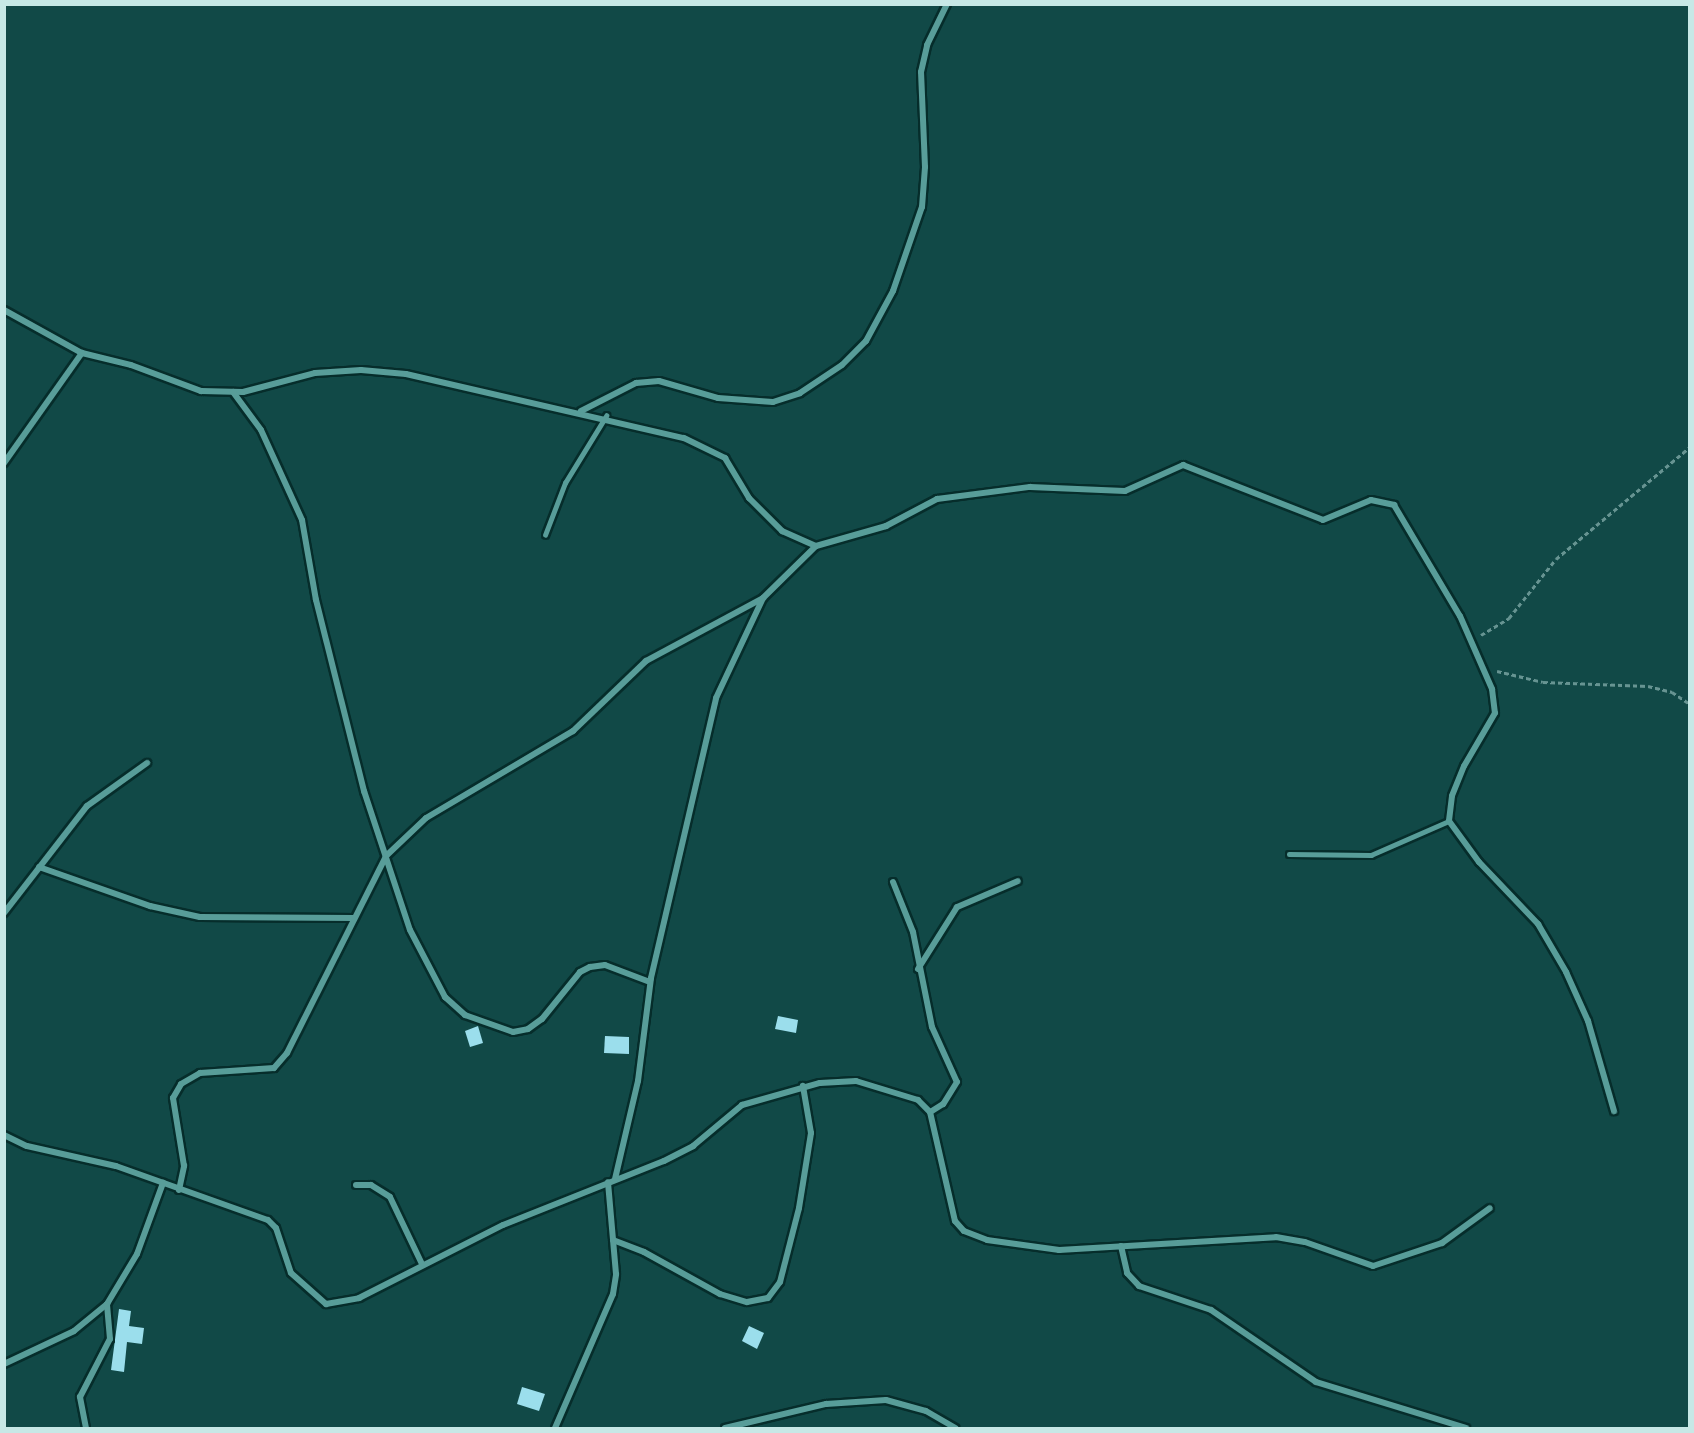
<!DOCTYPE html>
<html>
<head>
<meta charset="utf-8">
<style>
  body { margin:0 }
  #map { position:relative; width:1694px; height:1433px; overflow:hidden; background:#114947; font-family:Signika,sans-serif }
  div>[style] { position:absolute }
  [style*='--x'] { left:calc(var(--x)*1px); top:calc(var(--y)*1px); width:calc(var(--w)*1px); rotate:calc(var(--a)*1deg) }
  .building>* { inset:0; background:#9bdeec }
  .path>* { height:3px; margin-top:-1.5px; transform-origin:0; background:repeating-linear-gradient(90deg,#679492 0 4.5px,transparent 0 7.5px) }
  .roads { filter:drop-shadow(2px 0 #062d2b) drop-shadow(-2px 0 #062d2b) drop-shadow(0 2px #062d2b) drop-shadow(0 -2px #062d2b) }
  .lane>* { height:4.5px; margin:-2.25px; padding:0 2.25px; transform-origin:2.25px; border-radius:2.25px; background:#589d99 }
  .street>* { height:6px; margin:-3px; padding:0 3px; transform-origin:3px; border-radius:3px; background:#589d99 }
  span { translate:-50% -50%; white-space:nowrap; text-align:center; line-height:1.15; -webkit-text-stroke:6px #114947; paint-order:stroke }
  .frame { position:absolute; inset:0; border:6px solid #c7e8e6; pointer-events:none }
</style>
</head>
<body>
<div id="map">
  <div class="building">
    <i style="clip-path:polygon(778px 1016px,798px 1020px,796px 1033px,775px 1029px)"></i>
    <i style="clip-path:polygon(478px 1026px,483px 1043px,470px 1047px,465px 1031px)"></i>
    <i style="clip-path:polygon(605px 1036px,629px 1037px,629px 1054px,604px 1053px)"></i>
    <i style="clip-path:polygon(119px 1309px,131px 1311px,129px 1326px,144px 1328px,142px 1344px,127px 1342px,124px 1372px,111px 1370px)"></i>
    <i style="clip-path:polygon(749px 1326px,764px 1333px,757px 1349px,742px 1341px)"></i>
    <i style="clip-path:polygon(522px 1387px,545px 1394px,539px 1411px,517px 1404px)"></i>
  </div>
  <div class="path">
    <i style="--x:1481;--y:635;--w:33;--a:-31"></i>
    <i style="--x:1509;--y:618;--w:75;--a:-51.5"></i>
    <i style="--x:1556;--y:559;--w:175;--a:-39.9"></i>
    <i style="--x:1497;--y:671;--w:47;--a:13.4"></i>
    <i style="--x:1543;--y:682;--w:105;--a:2.2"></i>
    <i style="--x:1648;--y:686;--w:25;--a:14"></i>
    <i style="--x:1672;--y:692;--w:22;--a:34"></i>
  </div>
  <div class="roads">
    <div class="lane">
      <i style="--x:545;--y:535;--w:56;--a:-69"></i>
      <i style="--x:565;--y:483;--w:79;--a:-58.5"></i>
      <i style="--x:1289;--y:854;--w:82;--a:0.7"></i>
      <i style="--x:1371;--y:855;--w:85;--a:-23.6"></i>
    </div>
    <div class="street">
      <i style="--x:4;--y:310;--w:89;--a:28.9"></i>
      <i style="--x:82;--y:353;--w:50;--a:13.8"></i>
      <i style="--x:131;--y:365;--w:75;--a:20.4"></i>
      <i style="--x:201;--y:391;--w:42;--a:1.4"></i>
      <i style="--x:243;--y:392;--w:74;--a:-14.8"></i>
      <i style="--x:315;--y:373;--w:46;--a:-3.7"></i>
      <i style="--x:361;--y:370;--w:45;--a:5.1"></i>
      <i style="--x:406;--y:374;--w:285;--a:13"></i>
      <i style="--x:684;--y:438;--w:46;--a:26"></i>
      <i style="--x:725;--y:458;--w:47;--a:59"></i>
      <i style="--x:749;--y:498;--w:47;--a:45"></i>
      <i style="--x:782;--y:531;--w:37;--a:24"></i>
      <i style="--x:816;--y:546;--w:73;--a:-15.9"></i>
      <i style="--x:886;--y:526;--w:58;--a:-27.9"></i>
      <i style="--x:937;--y:499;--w:94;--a:-7.4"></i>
      <i style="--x:1030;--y:487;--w:95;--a:2.4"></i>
      <i style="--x:1125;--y:491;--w:64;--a:-24.1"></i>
      <i style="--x:1183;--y:465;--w:150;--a:21.4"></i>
      <i style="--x:1323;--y:520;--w:52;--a:-22.6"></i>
      <i style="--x:1371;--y:500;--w:24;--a:12"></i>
      <i style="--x:1394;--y:505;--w:129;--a:59.3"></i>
      <i style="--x:1460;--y:616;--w:80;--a:66.3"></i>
      <i style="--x:1492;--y:689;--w:24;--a:83"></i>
      <i style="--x:1495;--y:713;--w:61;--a:120.3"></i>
      <i style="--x:1464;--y:766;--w:32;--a:112"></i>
      <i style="--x:1452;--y:796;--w:25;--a:97"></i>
      <i style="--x:1449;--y:821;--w:51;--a:53.8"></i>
      <i style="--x:1479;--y:862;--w:86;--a:46.4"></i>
      <i style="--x:1538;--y:924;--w:56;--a:59.7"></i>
      <i style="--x:1566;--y:972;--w:54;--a:65.8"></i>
      <i style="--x:1588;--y:1021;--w:94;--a:73.9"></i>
      <i style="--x:233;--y:392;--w:47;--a:53.6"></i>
      <i style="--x:261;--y:430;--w:99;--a:65.5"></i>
      <i style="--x:302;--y:520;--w:81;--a:80.1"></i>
      <i style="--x:316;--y:600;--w:197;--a:75.9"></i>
      <i style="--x:364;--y:791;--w:146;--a:71.7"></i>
      <i style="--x:410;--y:930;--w:76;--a:62.4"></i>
      <i style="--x:445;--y:997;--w:27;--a:42"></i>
      <i style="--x:465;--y:1015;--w:51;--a:19.5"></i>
      <i style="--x:513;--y:1032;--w:15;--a:-11"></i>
      <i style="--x:528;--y:1029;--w:17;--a:-36"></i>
      <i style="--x:542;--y:1019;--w:60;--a:-51"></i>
      <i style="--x:580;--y:972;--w:11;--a:-27"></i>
      <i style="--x:590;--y:967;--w:15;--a:-8"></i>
      <i style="--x:605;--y:965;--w:48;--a:20.7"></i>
      <i style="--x:581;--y:411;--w:62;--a:-27"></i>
      <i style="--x:636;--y:383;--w:23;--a:-5"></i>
      <i style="--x:659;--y:381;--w:61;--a:16.1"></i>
      <i style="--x:718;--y:398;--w:55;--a:4.2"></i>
      <i style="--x:773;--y:402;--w:28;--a:-18"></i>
      <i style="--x:800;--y:393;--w:50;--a:-33.7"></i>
      <i style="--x:842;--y:365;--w:34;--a:-45"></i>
      <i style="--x:866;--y:341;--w:57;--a:-61.6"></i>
      <i style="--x:893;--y:291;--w:89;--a:-71"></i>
      <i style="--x:922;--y:207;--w:40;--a:-85.7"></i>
      <i style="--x:925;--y:167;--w:95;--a:-92.4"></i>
      <i style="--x:921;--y:72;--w:28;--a:-77"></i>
      <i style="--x:927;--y:45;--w:46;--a:-64"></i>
      <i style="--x:4;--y:463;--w:135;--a:-54.7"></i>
      <i style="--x:39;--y:867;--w:118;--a:19.4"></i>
      <i style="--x:150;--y:906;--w:51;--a:12.4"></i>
      <i style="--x:200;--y:917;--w:154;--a:0.4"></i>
      <i style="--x:893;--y:882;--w:54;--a:68.2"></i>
      <i style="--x:913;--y:932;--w:97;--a:78.7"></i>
      <i style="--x:932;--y:1027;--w:60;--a:65.6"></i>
      <i style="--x:957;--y:1082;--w:26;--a:122"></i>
      <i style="--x:943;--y:1104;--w:15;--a:148"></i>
      <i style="--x:4;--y:913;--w:135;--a:-52.2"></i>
      <i style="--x:87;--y:806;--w:74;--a:-35.6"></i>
      <i style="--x:918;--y:969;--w:73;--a:-57.8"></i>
      <i style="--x:957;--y:907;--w:66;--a:-23.1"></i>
      <i style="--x:4;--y:1135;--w:25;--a:26"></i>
      <i style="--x:27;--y:1146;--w:91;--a:12.7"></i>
      <i style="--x:116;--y:1166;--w:161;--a:19.6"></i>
      <i style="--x:268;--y:1220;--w:11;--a:45"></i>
      <i style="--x:276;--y:1228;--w:47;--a:71.6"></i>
      <i style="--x:291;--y:1273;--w:47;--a:41.5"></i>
      <i style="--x:326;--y:1304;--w:34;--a:-10"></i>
      <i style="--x:359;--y:1298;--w:161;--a:-26.9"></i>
      <i style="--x:503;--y:1225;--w:173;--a:-21.7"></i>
      <i style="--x:664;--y:1161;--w:33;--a:-27"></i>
      <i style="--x:693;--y:1146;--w:64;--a:-39.9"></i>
      <i style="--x:742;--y:1105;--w:81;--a:-15.8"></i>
      <i style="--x:820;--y:1083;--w:36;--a:-3"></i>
      <i style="--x:856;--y:1081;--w:65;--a:17"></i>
      <i style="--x:918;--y:1100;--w:17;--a:45"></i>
      <i style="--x:930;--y:1112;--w:112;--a:77.1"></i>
      <i style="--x:955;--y:1221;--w:13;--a:48"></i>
      <i style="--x:964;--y:1231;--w:25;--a:21"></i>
      <i style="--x:987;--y:1240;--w:73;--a:7.9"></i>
      <i style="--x:1059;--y:1250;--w:217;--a:-3.4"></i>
      <i style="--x:1276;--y:1237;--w:29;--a:10"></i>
      <i style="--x:1305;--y:1242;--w:72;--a:19.4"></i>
      <i style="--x:1373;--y:1266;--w:73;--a:-18.4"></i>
      <i style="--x:1442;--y:1243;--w:59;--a:-36.1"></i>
      <i style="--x:615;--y:1179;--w:101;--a:-76.8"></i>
      <i style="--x:638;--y:1081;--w:104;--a:-82.8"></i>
      <i style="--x:651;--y:978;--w:287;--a:-76.9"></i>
      <i style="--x:716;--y:698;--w:110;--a:-64.8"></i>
      <i style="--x:763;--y:598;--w:74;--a:-44.5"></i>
      <i style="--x:356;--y:1185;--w:15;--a:0"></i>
      <i style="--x:371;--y:1185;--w:22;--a:32"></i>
      <i style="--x:390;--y:1197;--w:74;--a:64.5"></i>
      <i style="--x:179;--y:1190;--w:25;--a:-78"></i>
      <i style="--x:184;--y:1166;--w:69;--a:-99.2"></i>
      <i style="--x:173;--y:1098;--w:16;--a:-60"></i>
      <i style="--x:181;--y:1084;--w:22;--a:-30"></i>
      <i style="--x:200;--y:1073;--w:74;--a:-3.9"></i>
      <i style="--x:274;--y:1068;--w:20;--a:-49"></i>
      <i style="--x:287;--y:1053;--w:220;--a:-63.3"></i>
      <i style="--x:386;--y:856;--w:55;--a:-43.5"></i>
      <i style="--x:426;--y:818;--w:171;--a:-30.6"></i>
      <i style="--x:573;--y:731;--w:101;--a:-43.8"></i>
      <i style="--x:646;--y:661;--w:133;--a:-28.3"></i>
      <i style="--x:613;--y:1240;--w:33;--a:21"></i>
      <i style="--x:644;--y:1252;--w:87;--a:28.9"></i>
      <i style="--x:720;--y:1294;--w:28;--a:17"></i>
      <i style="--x:747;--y:1302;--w:21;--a:-11"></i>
      <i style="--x:768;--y:1298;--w:20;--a:-53"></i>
      <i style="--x:780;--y:1282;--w:76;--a:-75.6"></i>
      <i style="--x:799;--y:1208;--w:76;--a:-80.9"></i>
      <i style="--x:811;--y:1133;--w:48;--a:-99.7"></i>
      <i style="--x:1121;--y:1246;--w:28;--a:77"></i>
      <i style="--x:1127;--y:1273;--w:18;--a:47"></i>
      <i style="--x:1139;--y:1286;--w:76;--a:18.4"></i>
      <i style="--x:1211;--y:1310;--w:127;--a:34.4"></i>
      <i style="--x:1316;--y:1382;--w:157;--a:17"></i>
      <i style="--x:4;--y:1364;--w:77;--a:-25.2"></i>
      <i style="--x:74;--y:1331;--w:43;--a:-39.3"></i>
      <i style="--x:107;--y:1304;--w:58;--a:-59"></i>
      <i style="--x:137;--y:1254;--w:76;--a:-69.9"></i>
      <i style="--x:86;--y:1428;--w:32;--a:-101"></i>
      <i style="--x:80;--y:1397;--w:65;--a:-62.7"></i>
      <i style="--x:110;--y:1339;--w:35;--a:-95"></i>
      <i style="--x:555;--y:1428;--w:146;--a:-66.6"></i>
      <i style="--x:613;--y:1294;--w:20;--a:-81"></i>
      <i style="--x:616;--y:1274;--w:92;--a:-95"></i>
      <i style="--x:725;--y:1428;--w:104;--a:-13.4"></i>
      <i style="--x:826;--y:1404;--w:60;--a:-3.8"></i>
      <i style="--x:886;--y:1400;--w:41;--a:15.4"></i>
      <i style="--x:926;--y:1411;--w:34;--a:30"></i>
    </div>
  </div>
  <div class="frame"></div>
</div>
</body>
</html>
